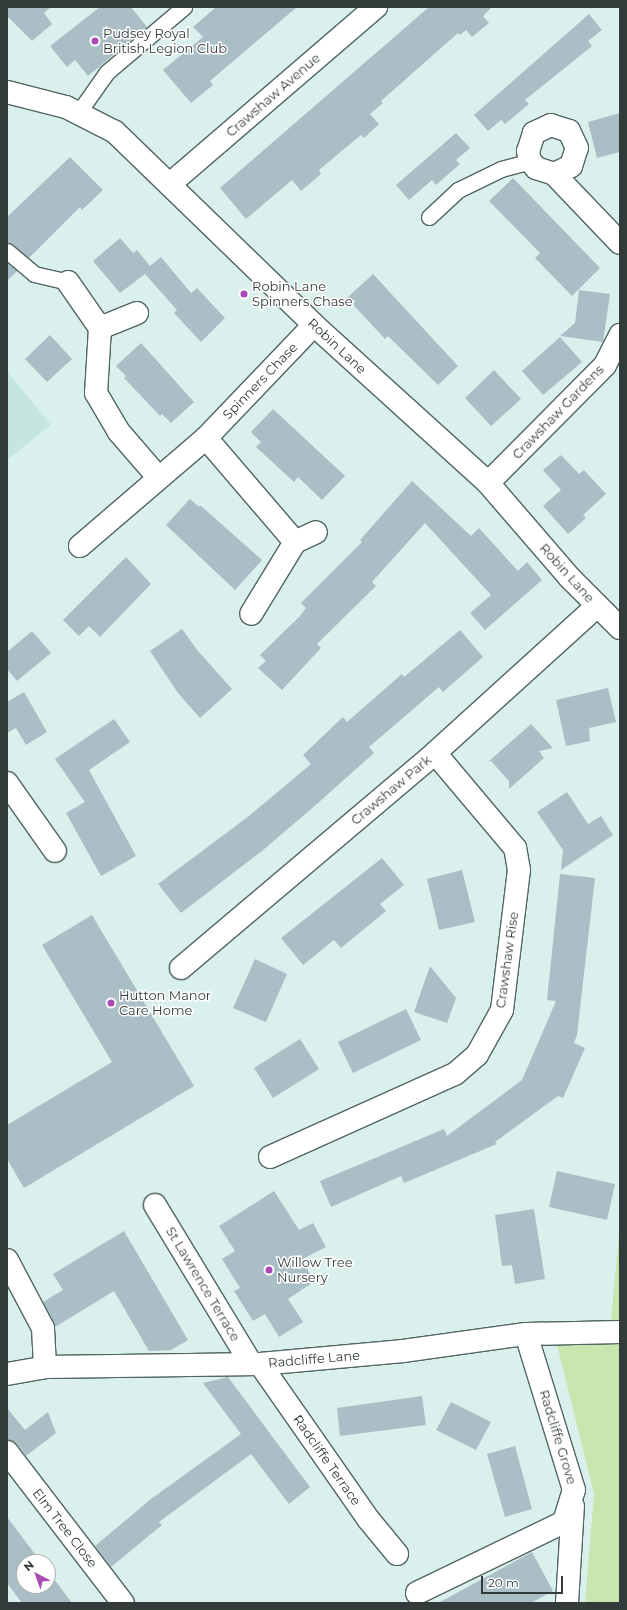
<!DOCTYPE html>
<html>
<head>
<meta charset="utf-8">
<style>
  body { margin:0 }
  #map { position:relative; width:627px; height:1610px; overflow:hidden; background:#d9f0ec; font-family:Montserrat,sans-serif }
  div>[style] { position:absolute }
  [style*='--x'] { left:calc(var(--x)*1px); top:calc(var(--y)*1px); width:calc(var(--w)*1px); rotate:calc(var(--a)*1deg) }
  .built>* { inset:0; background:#c4e5e0 }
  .green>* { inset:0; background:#c7e6b0 }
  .building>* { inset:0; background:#aabfc5 }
  .roads { filter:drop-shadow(1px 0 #526664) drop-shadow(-1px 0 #526664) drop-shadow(0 1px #526664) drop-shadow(0 -1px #526664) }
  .service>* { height:15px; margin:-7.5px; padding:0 7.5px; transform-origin:7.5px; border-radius:7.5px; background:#fff }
  .minor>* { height:22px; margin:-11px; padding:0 11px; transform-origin:11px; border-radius:11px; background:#fff }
  .tertiary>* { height:22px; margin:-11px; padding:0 11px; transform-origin:11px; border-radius:11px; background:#fff }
  .dots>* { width:11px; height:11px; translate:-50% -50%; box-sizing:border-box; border:2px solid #fff; border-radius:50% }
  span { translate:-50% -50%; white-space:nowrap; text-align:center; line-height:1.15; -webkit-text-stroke:3px #fff; paint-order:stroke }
  .poi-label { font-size:13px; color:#323b3a }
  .left { translate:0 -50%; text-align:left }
  .street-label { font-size:13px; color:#323b3a }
  .frame { position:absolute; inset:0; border:8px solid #323b3a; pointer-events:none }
  .north { position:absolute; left:16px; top:1554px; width:40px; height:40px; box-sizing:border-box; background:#fff; border:1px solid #adb1b0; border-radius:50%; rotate:319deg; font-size:11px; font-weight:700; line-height:16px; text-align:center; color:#323b3a }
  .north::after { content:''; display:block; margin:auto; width:14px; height:18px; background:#aa4bb4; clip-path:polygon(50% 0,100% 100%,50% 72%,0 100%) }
  .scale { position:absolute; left:481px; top:1576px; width:82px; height:18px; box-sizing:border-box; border:2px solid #323b3a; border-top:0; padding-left:5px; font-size:12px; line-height:14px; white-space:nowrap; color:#323b3a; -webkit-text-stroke:3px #fff; paint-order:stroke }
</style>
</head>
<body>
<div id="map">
  <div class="built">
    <i style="clip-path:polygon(7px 371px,51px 425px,7px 460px)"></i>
  </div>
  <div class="green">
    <i style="clip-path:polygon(620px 1225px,620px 1603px,585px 1603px,594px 1494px,554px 1332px,610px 1331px)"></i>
  </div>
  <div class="building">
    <i style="clip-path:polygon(7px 7px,51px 7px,44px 13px,52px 24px,32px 41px,7px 16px)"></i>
    <i style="clip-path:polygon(100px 7px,131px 7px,147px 27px,88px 76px,75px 60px,67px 67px,50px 46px)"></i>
    <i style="clip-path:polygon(216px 7px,297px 7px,210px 81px,213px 85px,191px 103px,163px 70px,203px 37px,193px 27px)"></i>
    <i style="clip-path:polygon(429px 7px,492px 7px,483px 16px,489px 23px,472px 37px,466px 30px,460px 35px,458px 33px,381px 101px,383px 103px,370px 114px,379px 124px,364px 138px,361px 135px,319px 170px,321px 174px,301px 191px,292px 180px,246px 219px,220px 188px)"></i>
    <i style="clip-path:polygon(589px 14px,602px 30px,588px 41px,592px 46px,525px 100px,529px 104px,505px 124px,501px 120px,488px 131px,474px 115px)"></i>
    <i style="clip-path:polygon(620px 113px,620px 152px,597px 158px,588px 122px)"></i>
    <i style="clip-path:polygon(456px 133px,470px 148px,456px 160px,460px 164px,436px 185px,432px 180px,409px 200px,396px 185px)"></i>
    <i style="clip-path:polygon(70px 157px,103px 190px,82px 210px,80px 207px,29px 258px,7px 242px,7px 217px)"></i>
    <i style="clip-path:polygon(513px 178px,600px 268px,572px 296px,535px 258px,540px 253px,489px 201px)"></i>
    <i style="clip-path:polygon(120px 238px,133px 253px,137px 250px,150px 266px,161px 257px,191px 293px,197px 288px,225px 318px,201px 342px,174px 313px,177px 310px,145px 274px,120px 293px,93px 261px)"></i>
    <i style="clip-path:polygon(7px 263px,17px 271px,7px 281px)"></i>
    <i style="clip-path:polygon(373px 274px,458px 366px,438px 385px,388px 336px,385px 339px,347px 298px)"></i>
    <i style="clip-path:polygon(579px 290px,610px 294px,603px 342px,560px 336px,575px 323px)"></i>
    <i style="clip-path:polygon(50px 335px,72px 359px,47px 382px,25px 359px)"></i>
    <i style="clip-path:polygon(560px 337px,582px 362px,543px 395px,522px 371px)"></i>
    <i style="clip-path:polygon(141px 343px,194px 402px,171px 423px,162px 414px,160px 416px,124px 378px,126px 376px,116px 366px)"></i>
    <i style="clip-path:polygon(494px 370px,521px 399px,491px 426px,465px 398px)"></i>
    <i style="clip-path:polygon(273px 409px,345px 476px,322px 500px,298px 477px,294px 482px,256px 447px,261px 442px,251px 432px)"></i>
    <i style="clip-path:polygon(561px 455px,579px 474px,584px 470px,606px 494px,583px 515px,586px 518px,568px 534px,543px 506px,561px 490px,543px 470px)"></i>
    <i style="clip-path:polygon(412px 481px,471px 536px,479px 528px,518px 571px,527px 562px,542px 580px,485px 630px,470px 613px,491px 595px,425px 523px,372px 582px,376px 586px,317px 644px,321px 648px,282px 690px,258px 668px,266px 661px,260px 655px,300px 616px,306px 608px,301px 603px,362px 542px,360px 540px)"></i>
    <i style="clip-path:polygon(190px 499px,199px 507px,200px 505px,262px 560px,235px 590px,166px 525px)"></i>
    <i style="clip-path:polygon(126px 557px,151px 584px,100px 637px,89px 626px,79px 636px,63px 620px)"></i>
    <i style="clip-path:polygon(182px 629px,198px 651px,232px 689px,200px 718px,178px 693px,150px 651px)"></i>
    <i style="clip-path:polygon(460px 630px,483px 657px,443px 692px,439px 687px,369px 747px,374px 753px,318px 803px,262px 851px,181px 913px,158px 884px,249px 816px,311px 764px,303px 755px,343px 717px,347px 722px,402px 674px,404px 677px)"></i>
    <i style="clip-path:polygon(32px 631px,51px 653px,17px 681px,7px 669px,7px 652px)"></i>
    <i style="clip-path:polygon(608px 688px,616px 722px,589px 728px,590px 741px,566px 746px,556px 700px)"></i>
    <i style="clip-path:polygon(24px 692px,47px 732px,26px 745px,16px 728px,7px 733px,7px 702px)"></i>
    <i style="clip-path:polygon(114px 719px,130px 742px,89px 770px,136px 856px,101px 876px,66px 813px,85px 802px,55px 759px)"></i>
    <i style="clip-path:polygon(531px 724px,553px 748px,539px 751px,544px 758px,509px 789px,509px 781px,491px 761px,488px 762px)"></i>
    <i style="clip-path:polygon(567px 792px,588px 824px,601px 816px,613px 835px,561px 870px,563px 850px,537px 812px)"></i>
    <i style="clip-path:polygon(382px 858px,404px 885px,380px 904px,386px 911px,341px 948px,334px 940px,303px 965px,281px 938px)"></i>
    <i style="clip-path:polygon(462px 870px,475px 922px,439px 930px,427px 879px)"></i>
    <i style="clip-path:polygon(560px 874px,595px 878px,577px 1035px,574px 1043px,585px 1048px,563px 1098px,558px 1096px,495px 1142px,497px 1144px,404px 1183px,401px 1176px,331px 1207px,320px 1181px,444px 1129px,447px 1136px,522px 1080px,556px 1001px,547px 1000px)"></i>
    <i style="clip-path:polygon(92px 915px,194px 1086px,24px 1188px,7px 1159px,7px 1125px,112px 1062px,42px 945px)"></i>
    <i style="clip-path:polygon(255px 959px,287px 974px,266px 1022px,233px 1008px)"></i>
    <i style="clip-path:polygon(430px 966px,456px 998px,447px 1023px,414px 1012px)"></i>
    <i style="clip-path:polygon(406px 1009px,421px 1040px,353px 1073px,338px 1042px)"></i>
    <i style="clip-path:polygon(300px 1039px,319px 1069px,273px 1098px,254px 1068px)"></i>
    <i style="clip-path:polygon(557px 1171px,615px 1184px,607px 1220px,549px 1207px)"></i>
    <i style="clip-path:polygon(274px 1191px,299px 1230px,313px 1223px,326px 1247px,301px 1260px,315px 1281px,288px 1299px,303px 1322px,279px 1337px,265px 1314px,253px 1321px,234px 1291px,240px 1288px,222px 1259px,235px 1251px,219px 1226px)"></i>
    <i style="clip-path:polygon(534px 1209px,545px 1279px,515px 1284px,512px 1265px,502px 1266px,495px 1215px)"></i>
    <i style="clip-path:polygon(124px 1231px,188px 1340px,171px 1350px,149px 1351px,114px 1291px,55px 1327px,43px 1302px,63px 1290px,53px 1274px)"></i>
    <i style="clip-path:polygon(228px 1377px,310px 1487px,289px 1504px,251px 1454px,159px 1522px,162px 1525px,111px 1567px,95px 1546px,151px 1499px,241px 1434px,203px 1383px)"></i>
    <i style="clip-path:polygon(422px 1396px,426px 1425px,340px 1436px,337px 1408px)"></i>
    <i style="clip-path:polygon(451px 1402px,491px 1422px,476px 1450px,436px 1430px)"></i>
    <i style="clip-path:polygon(7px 1408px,25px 1430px,48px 1412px,56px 1433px,26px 1456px,17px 1444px,7px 1440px)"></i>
    <i style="clip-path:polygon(515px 1446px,532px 1509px,505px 1517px,487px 1454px)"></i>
    <i style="clip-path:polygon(7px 1517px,41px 1562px,24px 1562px,24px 1586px,48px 1586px,48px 1571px,72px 1603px,22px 1603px,7px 1583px)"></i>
    <i style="clip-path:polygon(532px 1552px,553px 1591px,531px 1603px,438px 1603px)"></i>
  </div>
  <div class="roads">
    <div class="service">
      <i style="--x:78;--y:113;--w:50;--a:-54.7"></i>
      <i style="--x:107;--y:72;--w:101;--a:-40.2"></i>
      <i style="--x:429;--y:217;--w:40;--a:-43"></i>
      <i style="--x:458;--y:190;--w:48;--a:-26"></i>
      <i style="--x:501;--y:169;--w:30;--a:-15"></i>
      <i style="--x:7;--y:251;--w:35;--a:40"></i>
      <i style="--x:34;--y:274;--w:35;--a:13"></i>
    </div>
    <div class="minor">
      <i style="--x:554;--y:174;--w:19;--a:-25"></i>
      <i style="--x:571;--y:166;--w:19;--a:-72"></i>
      <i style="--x:577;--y:148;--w:19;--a:-115"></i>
      <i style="--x:569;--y:131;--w:19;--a:-162"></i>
      <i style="--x:551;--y:125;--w:19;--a:155"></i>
      <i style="--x:534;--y:133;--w:19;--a:108"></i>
      <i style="--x:528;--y:151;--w:10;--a:79"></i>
      <i style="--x:530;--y:161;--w:9;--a:49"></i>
      <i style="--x:536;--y:168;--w:19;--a:18"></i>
      <i style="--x:554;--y:174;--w:95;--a:46.3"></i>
      <i style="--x:170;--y:184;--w:272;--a:-40.7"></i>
      <i style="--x:68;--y:282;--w:56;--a:55.2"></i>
      <i style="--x:100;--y:328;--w:65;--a:93.5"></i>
      <i style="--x:96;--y:393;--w:45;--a:59.5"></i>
      <i style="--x:119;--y:432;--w:60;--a:49.1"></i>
      <i style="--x:100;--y:328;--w:40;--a:-22"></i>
      <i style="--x:206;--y:438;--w:137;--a:49.4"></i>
      <i style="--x:295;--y:542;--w:84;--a:121.4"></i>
      <i style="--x:488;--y:483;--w:166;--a:-45.2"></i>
      <i style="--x:605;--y:365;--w:34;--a:-63"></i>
      <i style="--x:295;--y:542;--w:23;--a:-25"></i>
      <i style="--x:80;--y:546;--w:166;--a:-40.6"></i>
      <i style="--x:206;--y:438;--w:156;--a:-46.3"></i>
      <i style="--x:7;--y:783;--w:83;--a:54.8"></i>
      <i style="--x:181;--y:968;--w:333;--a:-40.2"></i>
      <i style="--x:435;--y:753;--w:219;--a:-42.2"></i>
      <i style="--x:270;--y:1157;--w:203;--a:-24.2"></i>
      <i style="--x:455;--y:1074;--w:29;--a:-41"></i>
      <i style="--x:477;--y:1055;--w:51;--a:-60.9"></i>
      <i style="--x:502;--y:1010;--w:141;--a:-83.1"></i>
      <i style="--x:519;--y:870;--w:22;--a:-100"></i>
      <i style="--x:515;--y:848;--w:124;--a:-130.1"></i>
      <i style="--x:155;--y:1205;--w:184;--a:58.8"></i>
      <i style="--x:7;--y:1260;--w:77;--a:62.1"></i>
      <i style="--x:43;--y:1328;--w:39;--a:87"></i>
      <i style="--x:260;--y:1364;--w:190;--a:55.1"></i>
      <i style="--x:369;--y:1520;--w:44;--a:50.5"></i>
      <i style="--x:7;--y:1374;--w:39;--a:-10"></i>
      <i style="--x:45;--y:1367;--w:215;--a:-0.8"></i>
      <i style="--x:260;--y:1364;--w:144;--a:-5.2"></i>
      <i style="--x:403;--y:1351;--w:124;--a:-7.9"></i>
      <i style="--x:526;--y:1334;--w:94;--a:-1.2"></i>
      <i style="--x:7;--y:1452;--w:190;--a:52.5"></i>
      <i style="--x:417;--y:1593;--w:163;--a:-25.8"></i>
      <i style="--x:564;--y:1522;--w:34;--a:-73"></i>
      <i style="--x:574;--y:1490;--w:163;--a:-107.1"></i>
      <i style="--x:567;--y:1603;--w:97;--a:-86.5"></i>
    </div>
    <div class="tertiary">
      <i style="--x:7;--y:92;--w:61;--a:14.3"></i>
      <i style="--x:66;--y:107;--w:55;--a:27"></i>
      <i style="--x:115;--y:132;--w:277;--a:44.1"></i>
      <i style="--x:314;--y:325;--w:235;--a:42.2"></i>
      <i style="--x:488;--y:483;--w:124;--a:49.2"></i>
      <i style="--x:569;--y:577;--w:72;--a:45"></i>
    </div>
  </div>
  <div class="dots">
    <i style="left:95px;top:41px;background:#aa4bb4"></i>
    <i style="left:244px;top:294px;background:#aa4bb4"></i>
    <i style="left:111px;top:1003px;background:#aa4bb4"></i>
    <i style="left:269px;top:1270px;background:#aa4bb4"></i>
  </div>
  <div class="poi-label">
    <span class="left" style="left:103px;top:41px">Pudsey Royal<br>British Legion Club</span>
    <span class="left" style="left:252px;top:294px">Robin Lane<br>Spinners Chase</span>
    <span class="left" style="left:119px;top:1003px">Hutton Manor<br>Care Home</span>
    <span class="left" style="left:277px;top:1270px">Willow Tree<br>Nursery</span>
  </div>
  <div class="street-label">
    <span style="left:273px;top:95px;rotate:-41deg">Crawshaw Avenue</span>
    <span style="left:337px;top:346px;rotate:43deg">Robin Lane</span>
    <span style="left:260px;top:381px;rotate:-46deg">Spinners Chase</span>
    <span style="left:558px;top:412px;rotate:-46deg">Crawshaw Gardens</span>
    <span style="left:567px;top:573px;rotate:48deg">Robin Lane</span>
    <span style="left:391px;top:790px;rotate:-40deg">Crawshaw Park</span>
    <span style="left:507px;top:960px;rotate:-82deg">Crawshaw Rise</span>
    <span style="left:203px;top:1284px;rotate:59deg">St Lawrence Terrace</span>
    <span style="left:314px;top:1359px;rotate:-5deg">Radcliffe Lane</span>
    <span style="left:558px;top:1437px;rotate:73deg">Radcliffe Grove</span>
    <span style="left:327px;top:1460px;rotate:55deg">Radcliffe Terrace</span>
    <span style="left:65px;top:1528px;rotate:52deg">Elm Tree Close</span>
  </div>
  <div class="frame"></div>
  <div class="north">N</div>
  <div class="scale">20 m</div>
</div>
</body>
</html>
